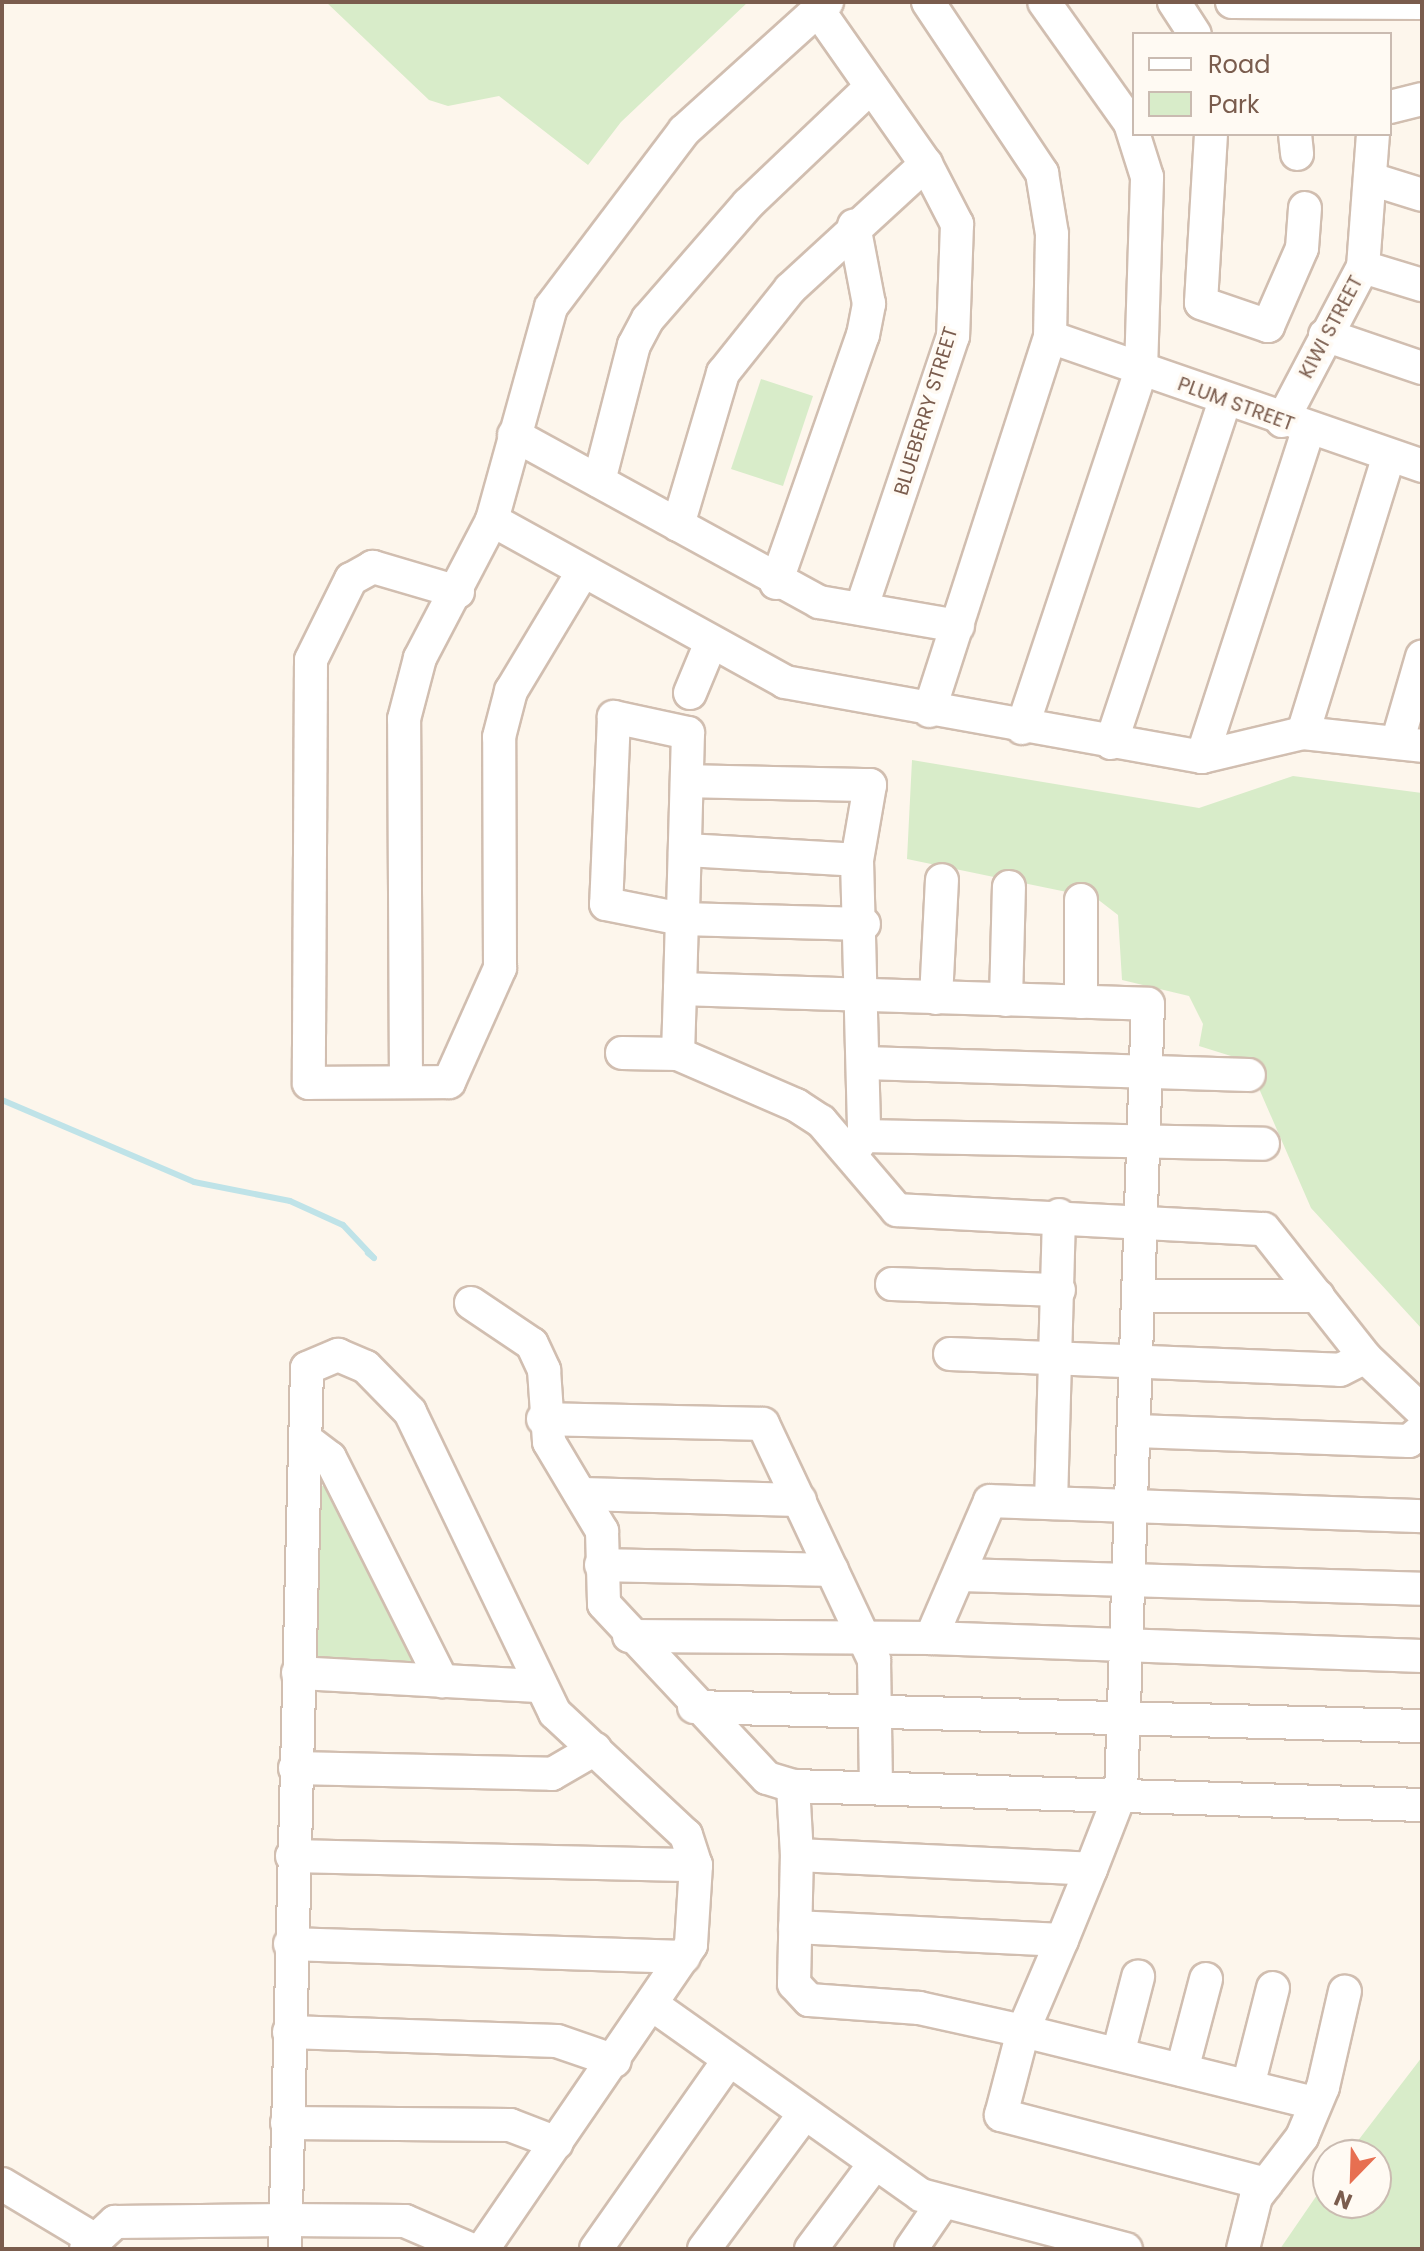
<!DOCTYPE html>
<html>
<head>
<meta charset="utf-8">
<style>
  body { margin:0 }
  #map { position:relative; width:1424px; height:2251px; overflow:hidden; background:#fdf6ec; font-family:Poppins,sans-serif }
  div>[style] { position:absolute }
  [style*='--x'] { left:calc(var(--x)*1px); top:calc(var(--y)*1px); width:calc(var(--w)*1px); rotate:calc(var(--a)*1deg) }
  .green>* { inset:0; background:#d8ecc9 }
  .stream>* { height:6px; margin:-3px; padding:0 3px; transform-origin:3px; border-radius:3px; background:#bfe3e8 }
  .roads { filter:drop-shadow(2px 0 #d1beb0) drop-shadow(-2px 0 #d1beb0) drop-shadow(0 2px #d1beb0) drop-shadow(0 -2px #d1beb0) }
  .minor>* { height:32px; margin:-16px; padding:0 16px; transform-origin:16px; border-radius:16px; background:#fff }
  span { translate:-50% -50%; white-space:nowrap; text-align:center; line-height:1.15; -webkit-text-stroke:7px #fffaf3; paint-order:stroke }
  .street-label { font-size:20px; color:#7a5c4d }
  .frame { position:absolute; inset:0; border:4px solid #7a5c4d; pointer-events:none }
  .legend { position:absolute; left:1132px; top:32px; width:260px; height:104px; box-sizing:border-box; background:#fffaf3; border:2px solid #cabbb1; margin:0; padding:10px 14px; list-style:none; font-size:24px; color:#7a5c4d }
  .legend li { display:flex; align-items:center; gap:16px; height:40px }
  .legend b { width:40px; border:2px solid #cabbb1 }
  .north { position:absolute; left:1312px; top:2139px; width:80px; height:80px; box-sizing:border-box; background:#fffaf3; border:2px solid #cabbb1; border-radius:50%; rotate:203deg; font-size:22px; font-weight:700; line-height:32px; text-align:center; color:#7a5c4d }
  .north::after { content:''; display:block; margin:auto; width:28px; height:36px; background:#e76f51; clip-path:polygon(50% 0,100% 100%,50% 72%,0 100%) }
</style>
</head>
<body>
<div id="map">
  <div class="green">
    <i style="clip-path:polygon(326px 2px,748px 2px,621px 122px,588px 165px,499px 96px,448px 106px,429px 100px)"></i>
    <i style="clip-path:polygon(761px 379px,813px 396px,783px 486px,731px 469px)"></i>
    <i style="clip-path:polygon(912px 760px,1199px 808px,1293px 776px,1422px 793px,1422px 1329px,1311px 1208px,1247px 1061px,1199px 1046px,1203px 1024px,1189px 996px,1122px 980px,1118px 915px,1096px 898px,907px 859px)"></i>
    <i style="clip-path:polygon(311px 1483px,334px 1489px,419px 1670px,309px 1666px)"></i>
    <i style="clip-path:polygon(1422px 2057px,1422px 2249px,1280px 2249px,1328px 2179px,1328px 2203px,1376px 2203px,1376px 2155px,1347px 2155px)"></i>
  </div>
  <div class="stream">
    <i style="--x:2;--y:1100;--w:209;--a:23.1"></i>
    <i style="--x:194;--y:1182;--w:98;--a:11.2"></i>
    <i style="--x:290;--y:1201;--w:58;--a:24.4"></i>
    <i style="--x:343;--y:1225;--w:45;--a:46.8"></i>
    <i style="--x:374;--y:1258;--w:8;--a:-140"></i>
  </div>
  <div class="roads">
    <div class="minor">
      <i style="--x:928;--y:2;--w:206;--a:56.3"></i>
      <i style="--x:1042;--y:173;--w:62;--a:80.7"></i>
      <i style="--x:1052;--y:234;--w:103;--a:91.1"></i>
      <i style="--x:1050;--y:337;--w:393;--a:107.9"></i>
      <i style="--x:1174;--y:2;--w:38;--a:57"></i>
      <i style="--x:1232;--y:2;--w:190;--a:0.3"></i>
      <i style="--x:818;--y:10;--w:188;--a:55"></i>
      <i style="--x:926;--y:164;--w:68;--a:62.7"></i>
      <i style="--x:957;--y:224;--w:112;--a:92"></i>
      <i style="--x:953;--y:336;--w:288;--a:108.6"></i>
      <i style="--x:1390;--y:107;--w:33;--a:-14"></i>
      <i style="--x:1211;--y:134;--w:169;--a:93.4"></i>
      <i style="--x:1201;--y:303;--w:71;--a:18.9"></i>
      <i style="--x:1268;--y:326;--w:85;--a:-66.4"></i>
      <i style="--x:1302;--y:248;--w:40;--a:-85.7"></i>
      <i style="--x:1295;--y:134;--w:20;--a:84"></i>
      <i style="--x:1371;--y:179;--w:53;--a:17.4"></i>
      <i style="--x:1363;--y:267;--w:62;--a:17"></i>
      <i style="--x:1325;--y:335;--w:102;--a:18.8"></i>
      <i style="--x:1050;--y:337;--w:394;--a:19.1"></i>
      <i style="--x:1282;--y:421;--w:174;--a:-62.3"></i>
      <i style="--x:1363;--y:267;--w:133;--a:-85.7"></i>
      <i style="--x:514;--y:435;--w:348;--a:28.7"></i>
      <i style="--x:819;--y:602;--w:141;--a:9.8"></i>
      <i style="--x:599;--y:481;--w:140;--a:-75.6"></i>
      <i style="--x:634;--y:345;--w:30;--a:-62"></i>
      <i style="--x:648;--y:319;--w:152;--a:-49"></i>
      <i style="--x:748;--y:204;--w:170;--a:-43.6"></i>
      <i style="--x:492;--y:520;--w:335;--a:28.9"></i>
      <i style="--x:785;--y:682;--w:424;--a:10.2"></i>
      <i style="--x:1202;--y:757;--w:104;--a:-13.4"></i>
      <i style="--x:1303;--y:733;--w:120;--a:6.2"></i>
      <i style="--x:678;--y:525;--w:159;--a:-73.5"></i>
      <i style="--x:723;--y:373;--w:107;--a:-51.4"></i>
      <i style="--x:790;--y:289;--w:185;--a:-42.6"></i>
      <i style="--x:776;--y:583;--w:263;--a:-70.7"></i>
      <i style="--x:863;--y:335;--w:32;--a:-79"></i>
      <i style="--x:869;--y:304;--w:80;--a:-100.8"></i>
      <i style="--x:458;--y:592;--w:89;--a:-163.6"></i>
      <i style="--x:373;--y:567;--w:25;--a:151"></i>
      <i style="--x:351;--y:579;--w:90;--a:116.3"></i>
      <i style="--x:311;--y:660;--w:423;--a:90.3"></i>
      <i style="--x:309;--y:1083;--w:140;--a:-0.4"></i>
      <i style="--x:449;--y:1082;--w:125;--a:-65.9"></i>
      <i style="--x:500;--y:968;--w:231;--a:-90.2"></i>
      <i style="--x:499;--y:737;--w:48;--a:-75.4"></i>
      <i style="--x:511;--y:691;--w:138;--a:-59"></i>
      <i style="--x:690;--y:693;--w:52;--a:-67.4"></i>
      <i style="--x:1022;--y:728;--w:377;--a:-71.6"></i>
      <i style="--x:1141;--y:370;--w:193;--a:-88.2"></i>
      <i style="--x:1147;--y:177;--w:57;--a:-107.5"></i>
      <i style="--x:1130;--y:123;--w:148;--a:-125.4"></i>
      <i style="--x:1303;--y:733;--w:290;--a:-72.8"></i>
      <i style="--x:1111;--y:743;--w:361;--a:-71.6"></i>
      <i style="--x:1397;--y:743;--w:90;--a:-73.8"></i>
      <i style="--x:1202;--y:757;--w:344;--a:-72"></i>
      <i style="--x:687;--y:781;--w:183;--a:1.3"></i>
      <i style="--x:870;--y:785;--w:76;--a:99.8"></i>
      <i style="--x:857;--y:860;--w:276;--a:88.5"></i>
      <i style="--x:864;--y:1136;--w:23;--a:124"></i>
      <i style="--x:685;--y:850;--w:172;--a:3.3"></i>
      <i style="--x:680;--y:989;--w:468;--a:1.8"></i>
      <i style="--x:1148;--y:1004;--w:788;--a:91.96"></i>
      <i style="--x:1121;--y:1792;--w:83;--a:111.3"></i>
      <i style="--x:1091;--y:1869;--w:77;--a:112.2"></i>
      <i style="--x:1062;--y:1940;--w:99;--a:113.2"></i>
      <i style="--x:1023;--y:2031;--w:107;--a:-167.5"></i>
      <i style="--x:919;--y:2008;--w:110;--a:-175.8"></i>
      <i style="--x:809;--y:2000;--w:22;--a:-133"></i>
      <i style="--x:794;--y:1984;--w:129;--a:-88.7"></i>
      <i style="--x:797;--y:1855;--w:294;--a:2.7"></i>
      <i style="--x:936;--y:998;--w:118;--a:-87.1"></i>
      <i style="--x:1006;--y:1000;--w:113;--a:-88.5"></i>
      <i style="--x:1081;--y:1002;--w:102;--a:-90"></i>
      <i style="--x:622;--y:1053;--w:56;--a:1"></i>
      <i style="--x:678;--y:1054;--w:129;--a:23.4"></i>
      <i style="--x:796;--y:1105;--w:30;--a:33"></i>
      <i style="--x:821;--y:1121;--w:117;--a:49.5"></i>
      <i style="--x:897;--y:1210;--w:367;--a:3"></i>
      <i style="--x:1264;--y:1229;--w:163;--a:51.7"></i>
      <i style="--x:1365;--y:1357;--w:79;--a:43.5"></i>
      <i style="--x:678;--y:1054;--w:65;--a:-88.2"></i>
      <i style="--x:680;--y:989;--w:70;--a:-88.4"></i>
      <i style="--x:682;--y:919;--w:7;--a:-82"></i>
      <i style="--x:683;--y:912;--w:179;--a:-88.4"></i>
      <i style="--x:688;--y:733;--w:76;--a:-167.8"></i>
      <i style="--x:614;--y:717;--w:187;--a:92.4"></i>
      <i style="--x:606;--y:904;--w:77;--a:11.2"></i>
      <i style="--x:682;--y:919;--w:182;--a:1.6"></i>
      <i style="--x:865;--y:1063;--w:384;--a:1.8"></i>
      <i style="--x:406;--y:1082;--w:363;--a:-90.3"></i>
      <i style="--x:404;--y:719;--w:63;--a:-75.3"></i>
      <i style="--x:420;--y:658;--w:156;--a:-62.4"></i>
      <i style="--x:492;--y:520;--w:221;--a:-74.5"></i>
      <i style="--x:551;--y:307;--w:221;--a:-52.9"></i>
      <i style="--x:684;--y:131;--w:193;--a:-42.1"></i>
      <i style="--x:864;--y:1136;--w:399;--a:1.1"></i>
      <i style="--x:892;--y:1284;--w:167;--a:2.1"></i>
      <i style="--x:1141;--y:1296;--w:177;--a:0"></i>
      <i style="--x:471;--y:1303;--w:73;--a:33.9"></i>
      <i style="--x:532;--y:1344;--w:29;--a:65"></i>
      <i style="--x:544;--y:1370;--w:72;--a:86"></i>
      <i style="--x:549;--y:1442;--w:104;--a:59.2"></i>
      <i style="--x:602;--y:1531;--w:73;--a:88.4"></i>
      <i style="--x:604;--y:1604;--w:238;--a:46.9"></i>
      <i style="--x:767;--y:1778;--w:27;--a:17"></i>
      <i style="--x:793;--y:1786;--w:629;--a:1.73"></i>
      <i style="--x:950;--y:1354;--w:390;--a:2.3"></i>
      <i style="--x:1340;--y:1370;--w:28;--a:-27"></i>
      <i style="--x:543;--y:1419;--w:220;--a:1.3"></i>
      <i style="--x:763;--y:1424;--w:261;--a:64.8"></i>
      <i style="--x:874;--y:1660;--w:126;--a:89.1"></i>
      <i style="--x:1136;--y:1431;--w:273;--a:2.1"></i>
      <i style="--x:1409;--y:1441;--w:17;--a:-40"></i>
      <i style="--x:305;--y:1439;--w:31;--a:37"></i>
      <i style="--x:330;--y:1458;--w:250;--a:63.3"></i>
      <i style="--x:581;--y:1494;--w:219;--a:1.6"></i>
      <i style="--x:1051;--y:1503;--w:288;--a:-88.4"></i>
      <i style="--x:601;--y:1565;--w:231;--a:1.2"></i>
      <i style="--x:960;--y:1575;--w:462;--a:1.7"></i>
      <i style="--x:629;--y:1636;--w:302;--a:0.4"></i>
      <i style="--x:931;--y:1638;--w:491;--a:2.1"></i>
      <i style="--x:931;--y:1638;--w:149;--a:-66.7"></i>
      <i style="--x:990;--y:1501;--w:432;--a:2"></i>
      <i style="--x:298;--y:1673;--w:242;--a:3.1"></i>
      <i style="--x:694;--y:1707;--w:728;--a:1.5"></i>
      <i style="--x:295;--y:1768;--w:257;--a:1.3"></i>
      <i style="--x:552;--y:1774;--w:50;--a:-30.2"></i>
      <i style="--x:793;--y:1786;--w:69;--a:86.7"></i>
      <i style="--x:292;--y:1856;--w:404;--a:1.3"></i>
      <i style="--x:795;--y:1927;--w:267;--a:2.8"></i>
      <i style="--x:290;--y:1944;--w:394;--a:1.9"></i>
      <i style="--x:654;--y:2006;--w:327;--a:35.3"></i>
      <i style="--x:921;--y:2195;--w:212;--a:14.8"></i>
      <i style="--x:289;--y:2032;--w:268;--a:1.9"></i>
      <i style="--x:557;--y:2041;--w:61;--a:19"></i>
      <i style="--x:1118;--y:2054;--w:80;--a:-75.4"></i>
      <i style="--x:1182;--y:2070;--w:94;--a:-75.2"></i>
      <i style="--x:1248;--y:2086;--w:101;--a:-75.7"></i>
      <i style="--x:287;--y:2123;--w:223;--a:0.5"></i>
      <i style="--x:510;--y:2125;--w:50;--a:21"></i>
      <i style="--x:2;--y:2184;--w:105;--a:31"></i>
      <i style="--x:1266;--y:2184;--w:274;--a:-165.4"></i>
      <i style="--x:1001;--y:2115;--w:87;--a:-75.3"></i>
      <i style="--x:1023;--y:2031;--w:301;--a:13.9"></i>
      <i style="--x:86;--y:2249;--w:40;--a:-43"></i>
      <i style="--x:115;--y:2222;--w:171;--a:-0.7"></i>
      <i style="--x:286;--y:2220;--w:119;--a:0.5"></i>
      <i style="--x:405;--y:2221;--w:71;--a:23.3"></i>
      <i style="--x:285;--y:2249;--w:881;--a:-88.57"></i>
      <i style="--x:307;--y:1368;--w:34;--a:-23"></i>
      <i style="--x:338;--y:1355;--w:30;--a:23"></i>
      <i style="--x:366;--y:1367;--w:63;--a:45.6"></i>
      <i style="--x:410;--y:1412;--w:334;--a:64.3"></i>
      <i style="--x:555;--y:1713;--w:179;--a:43"></i>
      <i style="--x:686;--y:1835;--w:32;--a:72"></i>
      <i style="--x:696;--y:1865;--w:80;--a:93.6"></i>
      <i style="--x:691;--y:1945;--w:368;--a:124.4"></i>
      <i style="--x:596;--y:2249;--w:231;--a:-54.9"></i>
      <i style="--x:704;--y:2249;--w:169;--a:-53.4"></i>
      <i style="--x:811;--y:2249;--w:107;--a:-53.3"></i>
      <i style="--x:911;--y:2249;--w:53;--a:-55.7"></i>
      <i style="--x:1243;--y:2249;--w:54;--a:-76"></i>
      <i style="--x:1256;--y:2197;--w:76;--a:-52.5"></i>
      <i style="--x:1302;--y:2137;--w:54;--a:-67.2"></i>
      <i style="--x:1323;--y:2087;--w:98;--a:-77.1"></i>
    </div>
  </div>
  <div class="street-label">
    <span style="left:1331px;top:327px;rotate:-62deg">KIWI STREET</span>
    <span style="left:1236px;top:404px;rotate:20deg">PLUM STREET</span>
    <span style="left:926px;top:411px;rotate:-73deg">BLUEBERRY STREET</span>
  </div>
  <div class="frame"></div>
  <ul class="legend">
  <li><b style="height:10px;background:#fff"></b>Road</li>
  <li><b style="height:22px;background:#d8ecc9"></b>Park</li>
  </ul>
  <div class="north">N</div>
</div>
</body>
</html>
